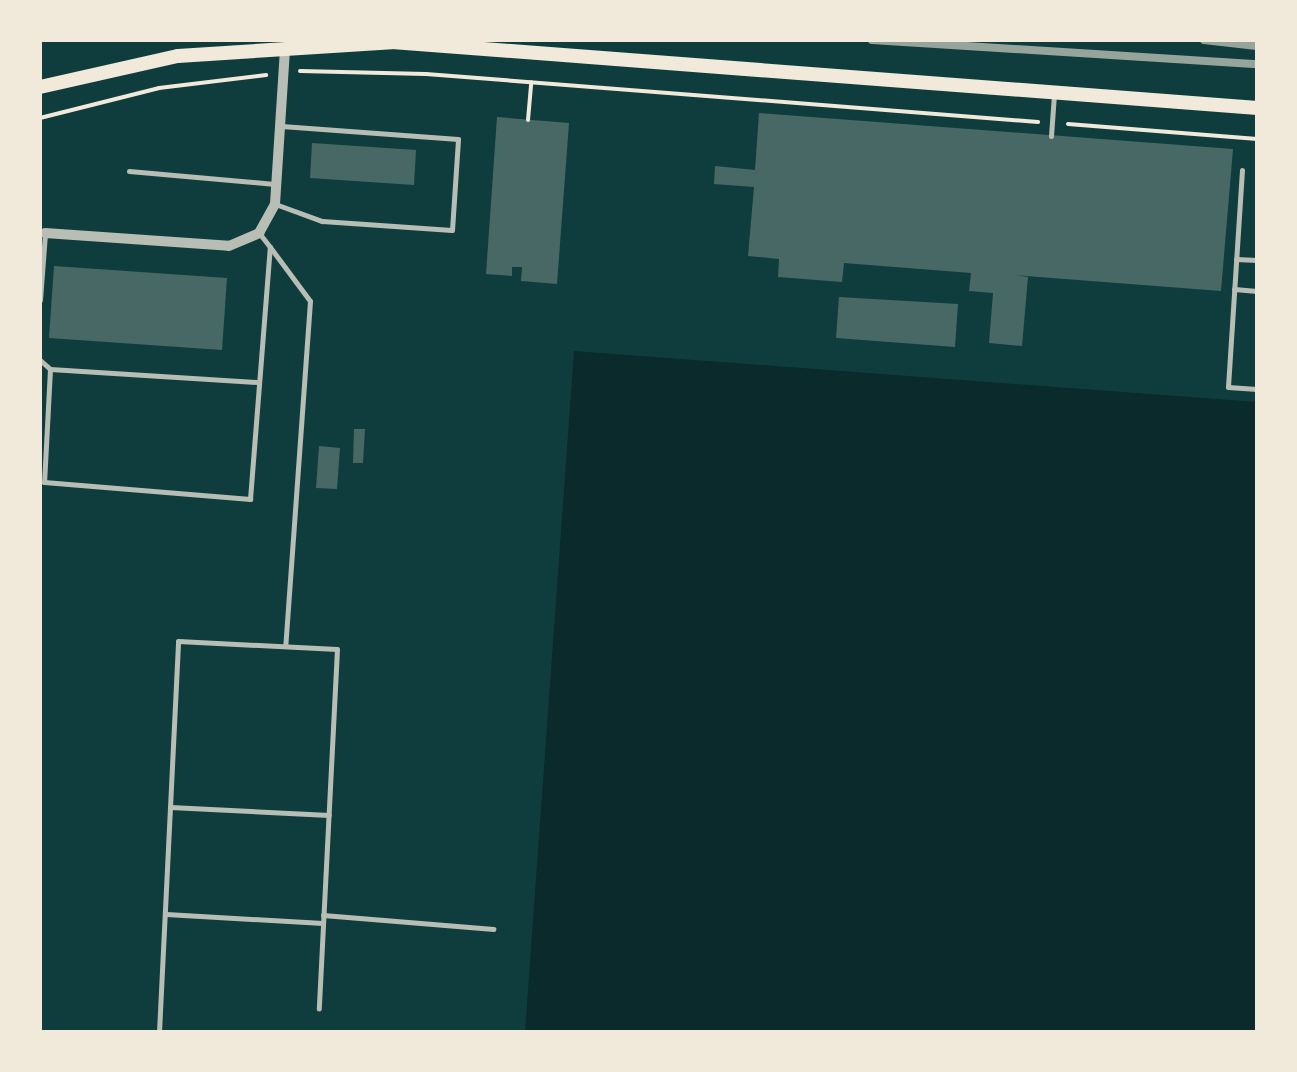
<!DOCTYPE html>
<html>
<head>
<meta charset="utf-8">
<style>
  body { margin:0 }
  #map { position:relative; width:1297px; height:1072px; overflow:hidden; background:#0f3d3e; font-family:Overpass,sans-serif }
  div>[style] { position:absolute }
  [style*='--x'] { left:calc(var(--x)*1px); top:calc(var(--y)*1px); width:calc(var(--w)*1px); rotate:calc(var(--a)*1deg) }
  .water>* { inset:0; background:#0a2a2b }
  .building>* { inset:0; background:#486865 }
  .path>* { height:4px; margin:-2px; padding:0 2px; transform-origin:2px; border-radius:2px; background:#f1e9da }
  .service>* { height:5px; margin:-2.5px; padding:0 2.5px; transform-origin:2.5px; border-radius:2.5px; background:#b8beb3 }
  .minor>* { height:10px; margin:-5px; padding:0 5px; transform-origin:5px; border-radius:5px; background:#b8beb3 }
  .secondary>* { height:14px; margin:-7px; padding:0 7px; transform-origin:7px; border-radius:7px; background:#f1e9da }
  .rail>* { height:8px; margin:-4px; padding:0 4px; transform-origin:4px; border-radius:4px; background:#97a49c }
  span { translate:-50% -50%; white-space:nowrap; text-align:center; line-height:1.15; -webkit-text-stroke:10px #f1e9da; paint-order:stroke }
  .frame { position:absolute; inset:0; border:42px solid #f1e9da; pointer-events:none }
</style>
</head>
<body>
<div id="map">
  <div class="water">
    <i style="clip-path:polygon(574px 351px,1257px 402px,1257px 1032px,525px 1032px)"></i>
  </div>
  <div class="building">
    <i style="clip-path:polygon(759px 113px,1233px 149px,1221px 291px,1014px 275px,1028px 277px,1022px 346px,989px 343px,993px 293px,969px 291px,971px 273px,844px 263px,842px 282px,778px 277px,779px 259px,748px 256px,754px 187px,714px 184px,715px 166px,755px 170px)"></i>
    <i style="clip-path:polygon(497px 117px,569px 123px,557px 284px,521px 281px,522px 267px,512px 267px,512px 276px,486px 274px)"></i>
    <i style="clip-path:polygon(312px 143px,416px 150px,414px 185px,310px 178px)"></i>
    <i style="clip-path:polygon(54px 266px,227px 278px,222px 350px,49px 338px)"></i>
    <i style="clip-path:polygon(839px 297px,958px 304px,955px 347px,836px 338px)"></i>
    <i style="clip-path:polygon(354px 429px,365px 429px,363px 463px,353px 463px)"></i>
    <i style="clip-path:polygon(319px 446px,340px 448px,337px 489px,316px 488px)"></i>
  </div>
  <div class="path">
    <i style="--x:300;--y:71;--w:126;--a:1.4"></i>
    <i style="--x:426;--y:74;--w:614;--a:4.48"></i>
    <i style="--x:40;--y:118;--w:123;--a:-14.1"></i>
    <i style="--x:159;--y:88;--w:108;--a:-6.9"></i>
    <i style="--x:528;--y:120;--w:38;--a:-85"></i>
    <i style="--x:1068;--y:124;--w:190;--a:4.5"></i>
  </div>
  <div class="service">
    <i style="--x:1051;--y:136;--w:42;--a:-85.9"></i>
    <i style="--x:1242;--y:170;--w:217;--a:93.7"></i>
    <i style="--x:1228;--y:387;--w:29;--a:4"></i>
    <i style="--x:129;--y:171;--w:146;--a:5.1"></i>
    <i style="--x:278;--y:205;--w:47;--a:20"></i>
    <i style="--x:322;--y:221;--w:130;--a:4"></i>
    <i style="--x:452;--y:230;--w:91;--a:-86.2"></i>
    <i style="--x:458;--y:139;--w:177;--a:-175.8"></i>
    <i style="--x:270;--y:247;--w:67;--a:53.5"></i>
    <i style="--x:310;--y:301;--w:346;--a:94.1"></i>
    <i style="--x:1236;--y:259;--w:21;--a:3"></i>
    <i style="--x:1234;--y:289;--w:23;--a:5"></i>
    <i style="--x:40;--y:300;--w:67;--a:-85.7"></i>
    <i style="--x:40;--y:360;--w:13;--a:42"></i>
    <i style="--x:50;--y:369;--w:209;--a:3.6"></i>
    <i style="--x:50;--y:369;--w:113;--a:93"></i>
    <i style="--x:44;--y:482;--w:207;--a:4.7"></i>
    <i style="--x:250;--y:499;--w:253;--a:-85.5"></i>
    <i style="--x:270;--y:247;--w:18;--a:-128"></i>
    <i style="--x:170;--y:807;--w:159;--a:2.9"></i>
    <i style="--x:166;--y:914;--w:157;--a:3.3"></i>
    <i style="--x:323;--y:915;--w:171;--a:4.7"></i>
    <i style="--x:159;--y:1032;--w:391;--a:-87.2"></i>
    <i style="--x:178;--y:641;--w:159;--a:2.9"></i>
    <i style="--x:337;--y:649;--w:360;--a:92.9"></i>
  </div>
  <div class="minor">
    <i style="--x:45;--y:233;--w:184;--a:4"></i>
    <i style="--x:229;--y:246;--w:33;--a:-23"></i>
    <i style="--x:259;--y:233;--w:33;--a:-61"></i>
    <i style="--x:275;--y:204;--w:156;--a:-86.3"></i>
  </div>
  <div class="secondary">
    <i style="--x:40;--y:87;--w:141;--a:-12.7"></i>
    <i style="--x:178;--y:56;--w:214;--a:-3.7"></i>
    <i style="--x:392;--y:42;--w:868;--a:4.36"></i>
  </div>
  <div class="rail">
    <i style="--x:872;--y:40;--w:386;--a:3.6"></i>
    <i style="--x:1204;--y:40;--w:53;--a:6.5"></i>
  </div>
  <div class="frame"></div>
</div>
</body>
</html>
